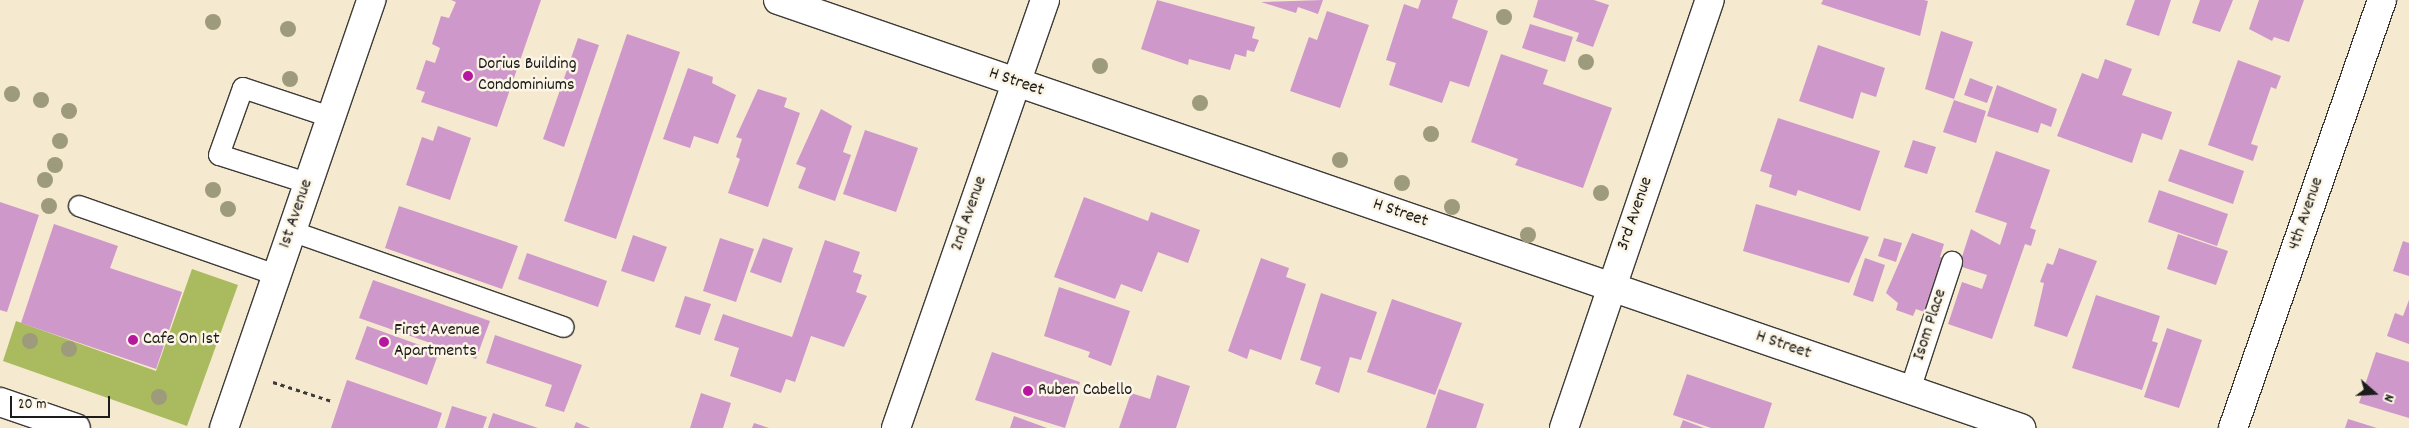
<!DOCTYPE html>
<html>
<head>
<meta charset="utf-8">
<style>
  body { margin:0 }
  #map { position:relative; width:2409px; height:428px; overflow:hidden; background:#f5e9cf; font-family:Dekko,sans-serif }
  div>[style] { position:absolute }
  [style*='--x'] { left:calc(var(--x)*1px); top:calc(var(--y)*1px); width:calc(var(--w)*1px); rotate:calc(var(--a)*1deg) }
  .green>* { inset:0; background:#aabb5f }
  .building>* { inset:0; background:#cf98cb }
  .path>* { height:3px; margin-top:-1.5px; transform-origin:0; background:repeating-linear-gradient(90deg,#3d3b37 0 4px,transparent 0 8px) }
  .roads { filter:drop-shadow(1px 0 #3d3b37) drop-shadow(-1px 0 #3d3b37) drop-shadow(0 1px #3d3b37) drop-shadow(0 -1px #3d3b37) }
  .service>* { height:20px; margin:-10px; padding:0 10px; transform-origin:10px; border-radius:10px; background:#fff }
  .minor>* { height:28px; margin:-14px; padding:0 14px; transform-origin:14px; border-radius:14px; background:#fff }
  .tertiary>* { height:28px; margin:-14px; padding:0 14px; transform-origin:14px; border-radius:14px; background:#fff }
  .trees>* { width:16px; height:16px; margin:-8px; border-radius:50%; background:#9d9b7b }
  .dots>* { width:14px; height:14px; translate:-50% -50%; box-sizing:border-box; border:2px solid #fcf5e5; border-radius:50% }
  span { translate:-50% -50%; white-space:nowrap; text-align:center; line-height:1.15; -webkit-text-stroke:5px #fcf5e5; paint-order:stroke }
  .poi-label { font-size:18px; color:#1c1c1c }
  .left { translate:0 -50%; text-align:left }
  .street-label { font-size:18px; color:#1c1c1c }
  .north { position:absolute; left:2349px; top:368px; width:50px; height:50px; -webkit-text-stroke:4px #fcf5e5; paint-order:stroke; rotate:109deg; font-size:14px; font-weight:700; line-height:20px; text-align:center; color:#1c1c1c }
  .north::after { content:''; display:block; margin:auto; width:18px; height:22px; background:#1c1c1c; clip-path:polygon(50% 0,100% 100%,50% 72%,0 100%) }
  .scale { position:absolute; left:10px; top:396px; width:100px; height:22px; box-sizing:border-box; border:2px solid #1c1c1c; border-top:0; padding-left:6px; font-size:15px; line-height:18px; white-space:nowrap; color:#1c1c1c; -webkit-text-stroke:4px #fcf5e5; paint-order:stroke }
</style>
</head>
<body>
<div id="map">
  <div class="green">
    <i style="clip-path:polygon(192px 269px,238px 285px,187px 426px,3px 361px,16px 321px,156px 371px)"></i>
  </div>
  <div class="building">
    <i style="clip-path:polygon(451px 0,541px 0,497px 127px,421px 102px,425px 92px,416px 89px,426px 60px,435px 63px,440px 48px,432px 44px,441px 16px,449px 18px,456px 2px)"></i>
    <i style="clip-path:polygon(1157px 0,1255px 27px,1252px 38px,1259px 40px,1254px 52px,1247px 50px,1246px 57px,1235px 54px,1230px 70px,1189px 59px,1188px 65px,1141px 49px)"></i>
    <i style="clip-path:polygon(1323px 0,1318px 14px,1298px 7px,1296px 13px,1261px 2px)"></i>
    <i style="clip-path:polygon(1421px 0,1458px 0,1452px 18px,1488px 31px,1469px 87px,1450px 81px,1442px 103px,1389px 85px,1396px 63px,1386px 60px,1404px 4px,1418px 9px)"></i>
    <i style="clip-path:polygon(1538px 0,1594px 0,1609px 5px,1593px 47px,1576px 41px,1579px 33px,1533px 17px)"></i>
    <i style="clip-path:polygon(1823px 0,1924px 0,1928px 1px,1920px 36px,1821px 4px)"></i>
    <i style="clip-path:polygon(2135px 0,2171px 0,2159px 36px,2126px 25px)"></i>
    <i style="clip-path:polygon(2200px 0,2233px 0,2220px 32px,2192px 23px)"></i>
    <i style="clip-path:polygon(2259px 0,2304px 0,2289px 42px,2274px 37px,2272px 41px,2249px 29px)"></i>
    <i style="clip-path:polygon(1327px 11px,1369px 25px,1340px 108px,1290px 91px,1309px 37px,1317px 40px)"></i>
    <i style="clip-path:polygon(1530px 24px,1573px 37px,1565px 62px,1522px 48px)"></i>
    <i style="clip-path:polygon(1941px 31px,1973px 42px,1954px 99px,1925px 89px)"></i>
    <i style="clip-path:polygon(627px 34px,680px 52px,616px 239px,564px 221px)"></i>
    <i style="clip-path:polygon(578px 38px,599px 45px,564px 147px,543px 139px)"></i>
    <i style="clip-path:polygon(1818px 45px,1885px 68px,1876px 97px,1861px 92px,1853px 119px,1799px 101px)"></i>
    <i style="clip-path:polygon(1501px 54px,1548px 70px,1543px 84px,1612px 108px,1583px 188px,1515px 165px,1518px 159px,1471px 142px)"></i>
    <i style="clip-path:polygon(2105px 59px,2132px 69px,2122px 95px,2172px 112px,2162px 140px,2142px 133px,2132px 163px,2057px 136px,2082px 73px,2098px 79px)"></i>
    <i style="clip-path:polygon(2238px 60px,2281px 76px,2276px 89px,2271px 87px,2251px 144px,2258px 146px,2253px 161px,2208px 145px)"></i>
    <i style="clip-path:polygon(688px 68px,713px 77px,712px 83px,736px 95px,718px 144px,694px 136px,690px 148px,663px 139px)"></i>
    <i style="clip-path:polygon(1970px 78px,1993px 87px,1987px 103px,1964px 95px)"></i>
    <i style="clip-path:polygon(1997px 85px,2057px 109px,2051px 127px,2041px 123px,2038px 133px,1987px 116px)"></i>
    <i style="clip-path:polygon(758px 89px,787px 98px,784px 107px,800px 113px,768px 207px,728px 193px,740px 159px,736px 157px,742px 139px,736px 137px)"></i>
    <i style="clip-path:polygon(1954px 100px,1986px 111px,1976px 143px,1943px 132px)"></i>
    <i style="clip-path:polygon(821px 109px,852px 126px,843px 152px,851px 155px,835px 201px,798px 188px,806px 168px,796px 164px)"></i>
    <i style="clip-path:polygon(1778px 118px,1880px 151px,1860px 211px,1798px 190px,1796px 196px,1769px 187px,1772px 175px,1760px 171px)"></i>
    <i style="clip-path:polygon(438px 126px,471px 138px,450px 200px,406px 185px,422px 137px,433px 141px)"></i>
    <i style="clip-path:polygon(865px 130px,918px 148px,896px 212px,843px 194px)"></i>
    <i style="clip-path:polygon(1913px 140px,1936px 147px,1927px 174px,1904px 167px)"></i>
    <i style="clip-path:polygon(2180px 149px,2244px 171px,2233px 204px,2168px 181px)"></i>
    <i style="clip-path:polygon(1996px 151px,2050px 170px,2030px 228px,2036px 230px,2031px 246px,2025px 244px,1992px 339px,1948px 324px,1962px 282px,1982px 289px,1987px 275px,1959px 266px,1971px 229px,2000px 245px,2007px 223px,1975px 212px)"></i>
    <i style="clip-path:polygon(2159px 190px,2228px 214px,2217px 246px,2148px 222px)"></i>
    <i style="clip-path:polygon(1084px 197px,1148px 221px,1151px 212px,1200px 230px,1188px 263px,1158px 252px,1142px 292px,1121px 284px,1115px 299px,1054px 277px)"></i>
    <i style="clip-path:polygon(0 202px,39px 215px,7px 312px,0 310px)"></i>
    <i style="clip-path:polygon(1756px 204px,1869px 237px,1849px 283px,1743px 251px)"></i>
    <i style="clip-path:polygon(399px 206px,518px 246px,502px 289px,385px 248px)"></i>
    <i style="clip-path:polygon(54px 224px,118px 246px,110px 268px,182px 292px,156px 369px,21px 323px)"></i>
    <i style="clip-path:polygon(1912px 233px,1944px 244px,1940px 257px,1946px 259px,1927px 313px,1916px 309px,1913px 316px,1896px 310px,1898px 303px,1886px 293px)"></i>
    <i style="clip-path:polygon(2178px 234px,2228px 251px,2216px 285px,2167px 269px)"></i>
    <i style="clip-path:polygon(633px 235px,667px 247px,654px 282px,621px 271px)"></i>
    <i style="clip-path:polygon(720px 238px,754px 249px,736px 302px,703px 291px)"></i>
    <i style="clip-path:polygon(763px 238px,793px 248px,781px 283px,750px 272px)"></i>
    <i style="clip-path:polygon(1884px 238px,1902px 243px,1896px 262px,1878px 256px)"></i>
    <i style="clip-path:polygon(825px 240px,860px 252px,853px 272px,862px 275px,856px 292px,867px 296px,844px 347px,811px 336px,795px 382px,786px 379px,781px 393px,730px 376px,739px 348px,714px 340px,723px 314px,792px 337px)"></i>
    <i style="clip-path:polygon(2403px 241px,2409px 243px,2409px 276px,2393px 271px)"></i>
    <i style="clip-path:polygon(2059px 248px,2097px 261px,2067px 337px,2034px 326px,2044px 283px,2040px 282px,2047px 263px,2053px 265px)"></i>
    <i style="clip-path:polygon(527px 253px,607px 281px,598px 307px,518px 279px)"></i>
    <i style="clip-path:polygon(1261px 258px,1289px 268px,1286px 277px,1306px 284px,1281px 360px,1250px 349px,1247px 359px,1228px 351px)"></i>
    <i style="clip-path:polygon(1865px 258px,1885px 265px,1873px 302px,1853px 295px)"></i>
    <i style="clip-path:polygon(373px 280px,490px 321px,476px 359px,359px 318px)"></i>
    <i style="clip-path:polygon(1059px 287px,1130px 311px,1111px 366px,1088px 357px,1090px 352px,1044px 336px)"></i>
    <i style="clip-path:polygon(1321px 293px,1377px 312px,1361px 360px,1350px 357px,1339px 393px,1315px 384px,1321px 367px,1300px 360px)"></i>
    <i style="clip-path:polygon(2096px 295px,2160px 316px,2152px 341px,2158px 343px,2142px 390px,2072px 368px)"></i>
    <i style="clip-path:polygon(685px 296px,711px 304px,700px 335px,675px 327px)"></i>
    <i style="clip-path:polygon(1392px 299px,1462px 323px,1435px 395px,1367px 372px)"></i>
    <i style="clip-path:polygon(2409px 300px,2409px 344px,2387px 336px,2395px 313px,2403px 316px)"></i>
    <i style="clip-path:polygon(367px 326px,439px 352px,427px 385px,355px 359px)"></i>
    <i style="clip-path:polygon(2167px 328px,2202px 340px,2179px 408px,2144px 397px)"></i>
    <i style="clip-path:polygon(495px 335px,582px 365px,564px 412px,545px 406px,552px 385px,486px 363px)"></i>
    <i style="clip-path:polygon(992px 352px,1080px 382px,1065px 428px,975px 400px)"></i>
    <i style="clip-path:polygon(2376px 352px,2409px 362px,2409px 418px,2359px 403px)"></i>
    <i style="clip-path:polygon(1687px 374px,1772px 403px,1764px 428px,1711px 428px,1673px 415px)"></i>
    <i style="clip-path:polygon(1157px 375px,1190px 386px,1176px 428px,1119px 428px,1131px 393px,1150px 399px)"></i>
    <i style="clip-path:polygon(347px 380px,442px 413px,437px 428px,331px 428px)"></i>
    <i style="clip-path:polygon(1439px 389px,1484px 404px,1476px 428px,1426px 428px)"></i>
    <i style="clip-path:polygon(701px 393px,731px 403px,723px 428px,690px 428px)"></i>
    <i style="clip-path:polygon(452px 406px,487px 417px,483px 428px,445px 428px)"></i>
    <i style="clip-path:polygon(493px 413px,538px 428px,488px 428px)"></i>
    <i style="clip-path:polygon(1014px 416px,1047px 428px,1010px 428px)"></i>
    <i style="clip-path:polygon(2348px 419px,2377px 428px,2345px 428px)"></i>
    <i style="clip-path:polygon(1683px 420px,1704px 428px,1680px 428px)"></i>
    <i style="clip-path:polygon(576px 422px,590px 428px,574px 428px)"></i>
    <i style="clip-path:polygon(754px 423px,769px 428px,752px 428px)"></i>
  </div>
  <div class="path">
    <i style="--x:273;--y:382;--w:62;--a:17.9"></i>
  </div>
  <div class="roads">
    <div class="service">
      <i style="--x:307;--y:183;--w:92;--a:-162.3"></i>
      <i style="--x:219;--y:155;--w:71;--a:-70.3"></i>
      <i style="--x:243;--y:88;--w:92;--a:18.4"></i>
      <i style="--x:79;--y:206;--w:209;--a:19.3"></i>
      <i style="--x:291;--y:231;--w:289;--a:19.4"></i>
      <i style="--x:1910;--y:390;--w:135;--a:-71.8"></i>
    </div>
    <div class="minor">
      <i style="--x:778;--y:0;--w:1315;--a:19"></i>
      <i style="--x:224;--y:428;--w:453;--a:-71"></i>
      <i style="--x:2233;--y:428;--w:453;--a:-70.8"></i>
    </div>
    <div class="tertiary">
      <i style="--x:0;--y:402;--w:80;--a:18.9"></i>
      <i style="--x:896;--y:428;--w:453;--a:-70.8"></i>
      <i style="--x:1564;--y:428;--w:452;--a:-71.2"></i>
    </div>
  </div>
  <div class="trees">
    <i style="left:1504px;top:17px"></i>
    <i style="left:213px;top:22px"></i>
    <i style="left:288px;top:29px"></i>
    <i style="left:1586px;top:62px"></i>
    <i style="left:1100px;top:66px"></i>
    <i style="left:290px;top:79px"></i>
    <i style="left:12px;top:94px"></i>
    <i style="left:41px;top:100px"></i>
    <i style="left:1200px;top:103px"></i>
    <i style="left:69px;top:111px"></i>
    <i style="left:1431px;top:134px"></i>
    <i style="left:60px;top:141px"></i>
    <i style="left:1340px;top:160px"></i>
    <i style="left:55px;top:165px"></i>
    <i style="left:45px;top:180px"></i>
    <i style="left:1402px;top:183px"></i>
    <i style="left:213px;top:190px"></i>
    <i style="left:1601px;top:193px"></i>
    <i style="left:49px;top:206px"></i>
    <i style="left:1452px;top:207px"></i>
    <i style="left:228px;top:209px"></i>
    <i style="left:1528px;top:235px"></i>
    <i style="left:30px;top:341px"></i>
    <i style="left:69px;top:349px"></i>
    <i style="left:159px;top:397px"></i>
  </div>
  <div class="dots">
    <i style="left:468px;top:76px;background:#b5179e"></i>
    <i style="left:133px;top:340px;background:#b5179e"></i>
    <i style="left:384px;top:342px;background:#b5179e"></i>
    <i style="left:1028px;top:391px;background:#b5179e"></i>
  </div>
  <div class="poi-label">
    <span class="left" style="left:478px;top:76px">Dorius Building<br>Condominiums</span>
    <span class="left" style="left:394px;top:342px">First Avenue<br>Apartments</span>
    <span class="left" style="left:143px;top:340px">Cafe On 1st</span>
    <span class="left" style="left:1038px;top:391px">Ruben Cabello</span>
  </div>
  <div class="street-label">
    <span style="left:1016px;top:83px;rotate:19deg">H Street</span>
    <span style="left:297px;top:214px;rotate:-71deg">1st Avenue</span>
    <span style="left:970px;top:214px;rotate:-71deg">2nd Avenue</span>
    <span style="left:1400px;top:214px;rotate:19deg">H Street</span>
    <span style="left:1636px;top:214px;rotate:-71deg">3rd Avenue</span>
    <span style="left:2307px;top:214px;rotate:-71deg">4th Avenue</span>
    <span style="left:1931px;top:325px;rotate:-72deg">Isom Place</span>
    <span style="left:1783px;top:346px;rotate:19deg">H Street</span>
  </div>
  <div class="north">N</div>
  <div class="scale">20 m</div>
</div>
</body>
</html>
